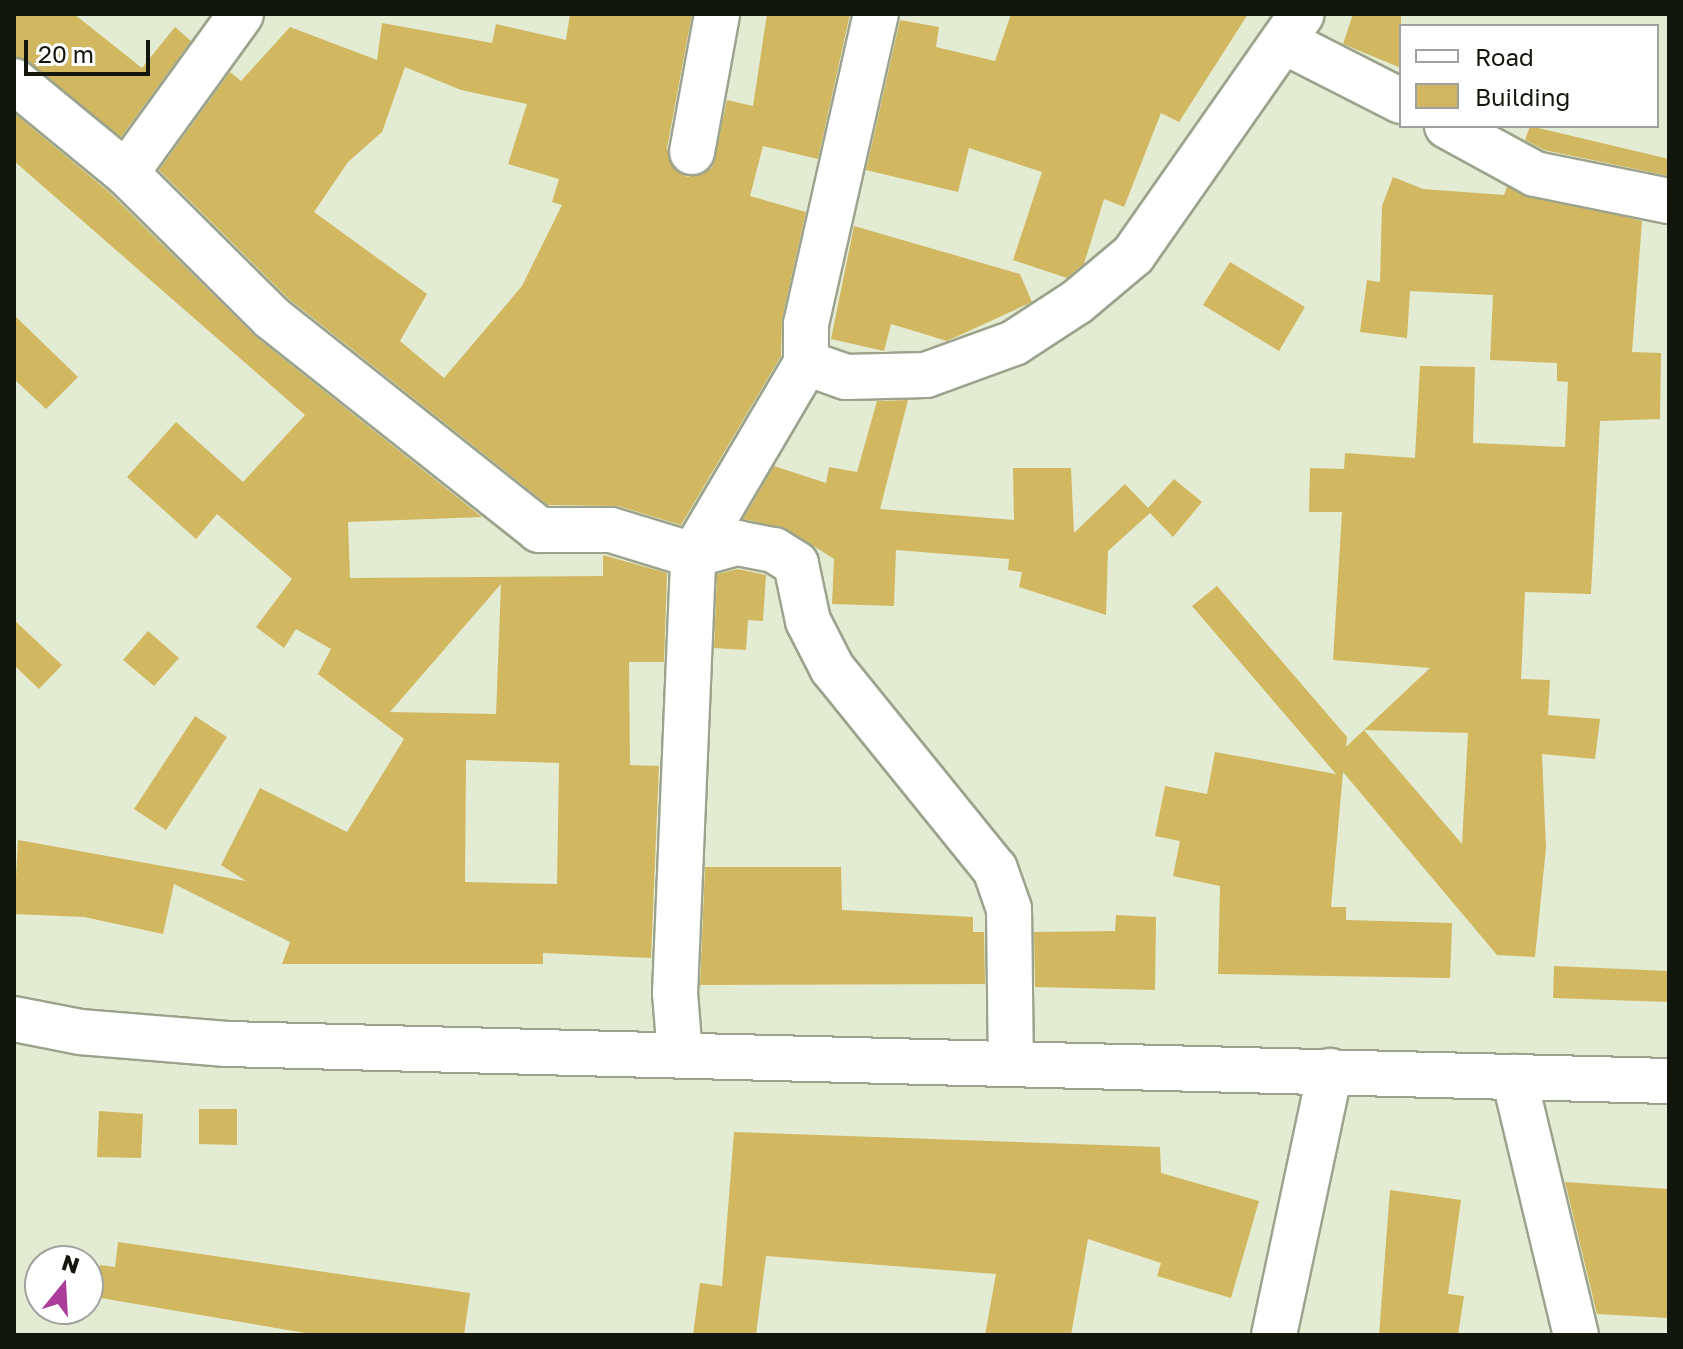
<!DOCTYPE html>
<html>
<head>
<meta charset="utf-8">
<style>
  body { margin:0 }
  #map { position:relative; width:1683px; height:1349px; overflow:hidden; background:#e3ebd2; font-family:"Golos Text",sans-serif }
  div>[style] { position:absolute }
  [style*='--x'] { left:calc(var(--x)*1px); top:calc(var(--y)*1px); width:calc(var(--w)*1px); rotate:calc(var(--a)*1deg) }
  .building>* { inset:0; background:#d2b761 }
  .roads { filter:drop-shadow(2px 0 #9ba38c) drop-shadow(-2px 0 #9ba38c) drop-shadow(0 2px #9ba38c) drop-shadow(0 -2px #9ba38c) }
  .street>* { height:44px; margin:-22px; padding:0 22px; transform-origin:22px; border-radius:22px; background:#fff }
  .secondary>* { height:44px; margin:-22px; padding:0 22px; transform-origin:22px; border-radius:22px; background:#fff }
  span { translate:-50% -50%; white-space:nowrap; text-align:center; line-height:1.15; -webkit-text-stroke:6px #fff; paint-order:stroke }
  .frame { position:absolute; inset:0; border:16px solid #13160d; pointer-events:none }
  .legend { position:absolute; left:1399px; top:24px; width:260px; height:104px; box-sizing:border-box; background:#fff; border:2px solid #a1a29e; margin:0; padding:10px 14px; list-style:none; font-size:24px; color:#13160d }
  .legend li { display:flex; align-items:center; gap:16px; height:40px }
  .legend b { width:40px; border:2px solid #a1a29e }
  .north { position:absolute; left:24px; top:1245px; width:80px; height:80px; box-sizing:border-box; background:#fff; border:2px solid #a1a29e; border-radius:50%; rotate:18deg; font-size:22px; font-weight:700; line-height:32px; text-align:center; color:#13160d }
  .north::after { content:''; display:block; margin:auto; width:28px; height:36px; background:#ab3c99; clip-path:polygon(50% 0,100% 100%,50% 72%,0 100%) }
  .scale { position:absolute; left:24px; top:40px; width:126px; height:36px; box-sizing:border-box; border:4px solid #13160d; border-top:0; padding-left:10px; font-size:24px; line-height:28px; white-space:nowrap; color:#13160d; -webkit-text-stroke:6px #fff; paint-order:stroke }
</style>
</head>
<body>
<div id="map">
  <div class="building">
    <i style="clip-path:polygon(14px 14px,74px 14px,142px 68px,175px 27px,191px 41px,121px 137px,14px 57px)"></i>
    <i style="clip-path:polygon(evenodd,570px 14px,692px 14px,667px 148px,675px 170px,688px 177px,712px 168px,727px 100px,753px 106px,767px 14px,850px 14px,818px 159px,763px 146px,750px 196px,806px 212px,782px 319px,781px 356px,681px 525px,618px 506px,548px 505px,289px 299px,159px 170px,230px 72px,241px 81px,290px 27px,377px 60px,382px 23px,492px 43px,496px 24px,566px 40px,570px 14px,405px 67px,461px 90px,527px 104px,508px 164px,559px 179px,552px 202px,562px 205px,522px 286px,444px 378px,400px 341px,427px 294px,314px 212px,348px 162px,382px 132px,405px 67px)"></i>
    <i style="clip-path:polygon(1011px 14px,1248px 14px,1179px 122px,1161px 113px,1124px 207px,1104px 199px,1084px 264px,1067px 278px,1013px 260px,1042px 172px,969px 148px,958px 192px,866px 170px,900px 20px,939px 27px,936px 47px,995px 61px)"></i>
    <i style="clip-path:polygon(1353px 14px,1401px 14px,1401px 68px,1343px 44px)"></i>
    <i style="clip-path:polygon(evenodd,14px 113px,109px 192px,256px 337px,482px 517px,348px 522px,350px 578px,603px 576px,603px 555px,667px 573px,664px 662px,629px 662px,630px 765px,659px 766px,651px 958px,543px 953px,543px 964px,282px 964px,290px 942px,174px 884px,163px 934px,84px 917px,14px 914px,18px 840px,246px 881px,221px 865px,260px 788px,347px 832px,404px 739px,318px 674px,331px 649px,296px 629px,284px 648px,256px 627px,292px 579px,217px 514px,196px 539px,127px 477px,176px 422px,243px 482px,305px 415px,14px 161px,14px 113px,501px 584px,496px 714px,390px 712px,501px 584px,14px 113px,466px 760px,559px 763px,557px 884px,465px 882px,466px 760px)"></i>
    <i style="clip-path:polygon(1530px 126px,1669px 159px,1669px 176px,1544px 150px,1525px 140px)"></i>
    <i style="clip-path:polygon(1393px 177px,1423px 189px,1504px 195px,1507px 187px,1642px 221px,1632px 352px,1661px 353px,1660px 419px,1600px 421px,1591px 594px,1525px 592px,1521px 679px,1550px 680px,1548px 715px,1600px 719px,1595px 759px,1542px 754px,1546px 848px,1535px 957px,1497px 955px,1343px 772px,1331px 907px,1346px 907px,1346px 920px,1452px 923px,1450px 978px,1218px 974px,1220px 886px,1173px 876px,1180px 841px,1155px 836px,1165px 786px,1207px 794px,1215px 752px,1336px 774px,1192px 606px,1217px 586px,1347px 737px,1346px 747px,1364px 730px,1462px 844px,1468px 733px,1364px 730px,1430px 668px,1333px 660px,1342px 512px,1309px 512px,1310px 468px,1344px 469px,1345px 453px,1415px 458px,1420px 366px,1475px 367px,1473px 443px,1565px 447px,1568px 382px,1557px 381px,1557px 363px,1490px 360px,1493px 295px,1410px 291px,1407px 338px,1360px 332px,1367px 280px,1380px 282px,1382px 206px)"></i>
    <i style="clip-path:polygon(854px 226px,1020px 274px,1032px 302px,947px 341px,891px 324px,884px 351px,831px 339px)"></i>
    <i style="clip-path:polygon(1230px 262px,1305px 307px,1279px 351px,1203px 305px)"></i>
    <i style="clip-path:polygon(14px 315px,78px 377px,46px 409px,14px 379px)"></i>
    <i style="clip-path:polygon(908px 400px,880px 509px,1014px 520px,1013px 468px,1071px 468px,1074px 533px,1125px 484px,1148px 508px,1174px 479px,1202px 502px,1173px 537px,1150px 513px,1108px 551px,1106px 615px,1019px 587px,1022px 572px,1008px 570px,1009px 559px,896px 550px,894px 606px,832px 604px,834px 559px,787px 529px,743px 519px,774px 466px,826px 483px,829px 467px,857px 472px,877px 401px)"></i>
    <i style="clip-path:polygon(738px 569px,766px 575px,763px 621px,748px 620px,746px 650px,714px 648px,717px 574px)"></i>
    <i style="clip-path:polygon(14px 620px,62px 665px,39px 689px,14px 665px)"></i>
    <i style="clip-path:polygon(148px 631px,179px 658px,154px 686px,123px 660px)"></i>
    <i style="clip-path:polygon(195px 716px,227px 737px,166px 830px,134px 809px)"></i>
    <i style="clip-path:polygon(705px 867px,841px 867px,842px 910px,973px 917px,973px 932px,984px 932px,985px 984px,700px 985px)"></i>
    <i style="clip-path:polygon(1116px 915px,1156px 917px,1155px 990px,1035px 987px,1034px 932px,1115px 931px)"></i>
    <i style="clip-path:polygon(1554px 966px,1669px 971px,1669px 1002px,1553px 998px)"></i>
    <i style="clip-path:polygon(199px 1109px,237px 1109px,237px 1145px,199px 1144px)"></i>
    <i style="clip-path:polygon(99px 1111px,143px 1114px,141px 1158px,97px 1157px)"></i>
    <i style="clip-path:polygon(734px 1132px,1160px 1147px,1161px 1173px,1259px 1201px,1231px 1298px,1157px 1276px,1161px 1263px,1088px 1239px,1071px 1335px,985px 1335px,996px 1274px,766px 1256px,756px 1335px,693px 1335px,700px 1283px,722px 1286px)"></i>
    <i style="clip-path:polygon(1565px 1182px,1669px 1189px,1669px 1318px,1597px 1314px)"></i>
    <i style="clip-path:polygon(1390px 1190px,1461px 1200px,1448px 1294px,1464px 1296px,1458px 1335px,1379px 1335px)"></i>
    <i style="clip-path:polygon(118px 1242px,470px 1293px,464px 1335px,317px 1335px,95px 1297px,100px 1265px,115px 1267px)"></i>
  </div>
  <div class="roads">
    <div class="street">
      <i style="--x:1285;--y:42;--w:130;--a:27"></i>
      <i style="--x:14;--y:81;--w:145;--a:39.4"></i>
      <i style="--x:126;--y:173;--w:206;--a:44.8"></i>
      <i style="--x:272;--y:318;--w:341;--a:38.4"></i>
      <i style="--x:539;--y:530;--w:72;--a:0"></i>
      <i style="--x:611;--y:530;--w:86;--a:17"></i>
      <i style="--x:693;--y:555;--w:46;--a:-15.3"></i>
      <i style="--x:737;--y:543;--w:38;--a:11"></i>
      <i style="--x:774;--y:550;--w:26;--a:32"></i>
      <i style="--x:796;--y:564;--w:58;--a:78.1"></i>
      <i style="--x:808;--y:621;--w:53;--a:62.9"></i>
      <i style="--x:832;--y:668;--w:259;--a:51"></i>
      <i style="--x:995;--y:869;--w:42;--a:70.7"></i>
      <i style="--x:1009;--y:909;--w:153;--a:89.3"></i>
      <i style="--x:1447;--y:126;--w:100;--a:28.6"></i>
      <i style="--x:1535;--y:174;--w:137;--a:11.4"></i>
      <i style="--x:692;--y:152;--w:140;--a:-79.7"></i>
      <i style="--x:126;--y:173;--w:196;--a:-54.1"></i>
      <i style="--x:806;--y:363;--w:39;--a:-90"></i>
      <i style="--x:806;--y:324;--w:318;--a:-77.3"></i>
      <i style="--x:680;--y:1055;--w:62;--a:-94.6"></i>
      <i style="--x:675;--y:993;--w:438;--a:-87.6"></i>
      <i style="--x:693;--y:555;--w:223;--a:-59.5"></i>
      <i style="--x:806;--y:363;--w:42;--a:19.3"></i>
      <i style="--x:846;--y:377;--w:80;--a:-1.4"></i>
      <i style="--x:926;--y:375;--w:94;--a:-20"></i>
      <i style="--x:1014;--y:343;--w:75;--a:-33.1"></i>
      <i style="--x:1077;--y:302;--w:73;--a:-40"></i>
      <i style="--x:1133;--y:255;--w:294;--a:-55"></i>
      <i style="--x:1514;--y:1077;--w:265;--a:76.5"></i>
      <i style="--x:1274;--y:1335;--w:270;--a:-78"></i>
    </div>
    <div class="secondary">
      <i style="--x:14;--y:1019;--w:67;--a:11.1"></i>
      <i style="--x:80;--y:1032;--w:147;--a:4.7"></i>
      <i style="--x:227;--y:1044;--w:1442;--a:1.47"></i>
    </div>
  </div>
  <div class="frame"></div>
  <ul class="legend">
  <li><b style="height:10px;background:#fff"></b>Road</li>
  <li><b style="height:22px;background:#d2b761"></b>Building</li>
  </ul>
  <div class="north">N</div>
  <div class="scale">20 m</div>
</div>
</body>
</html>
